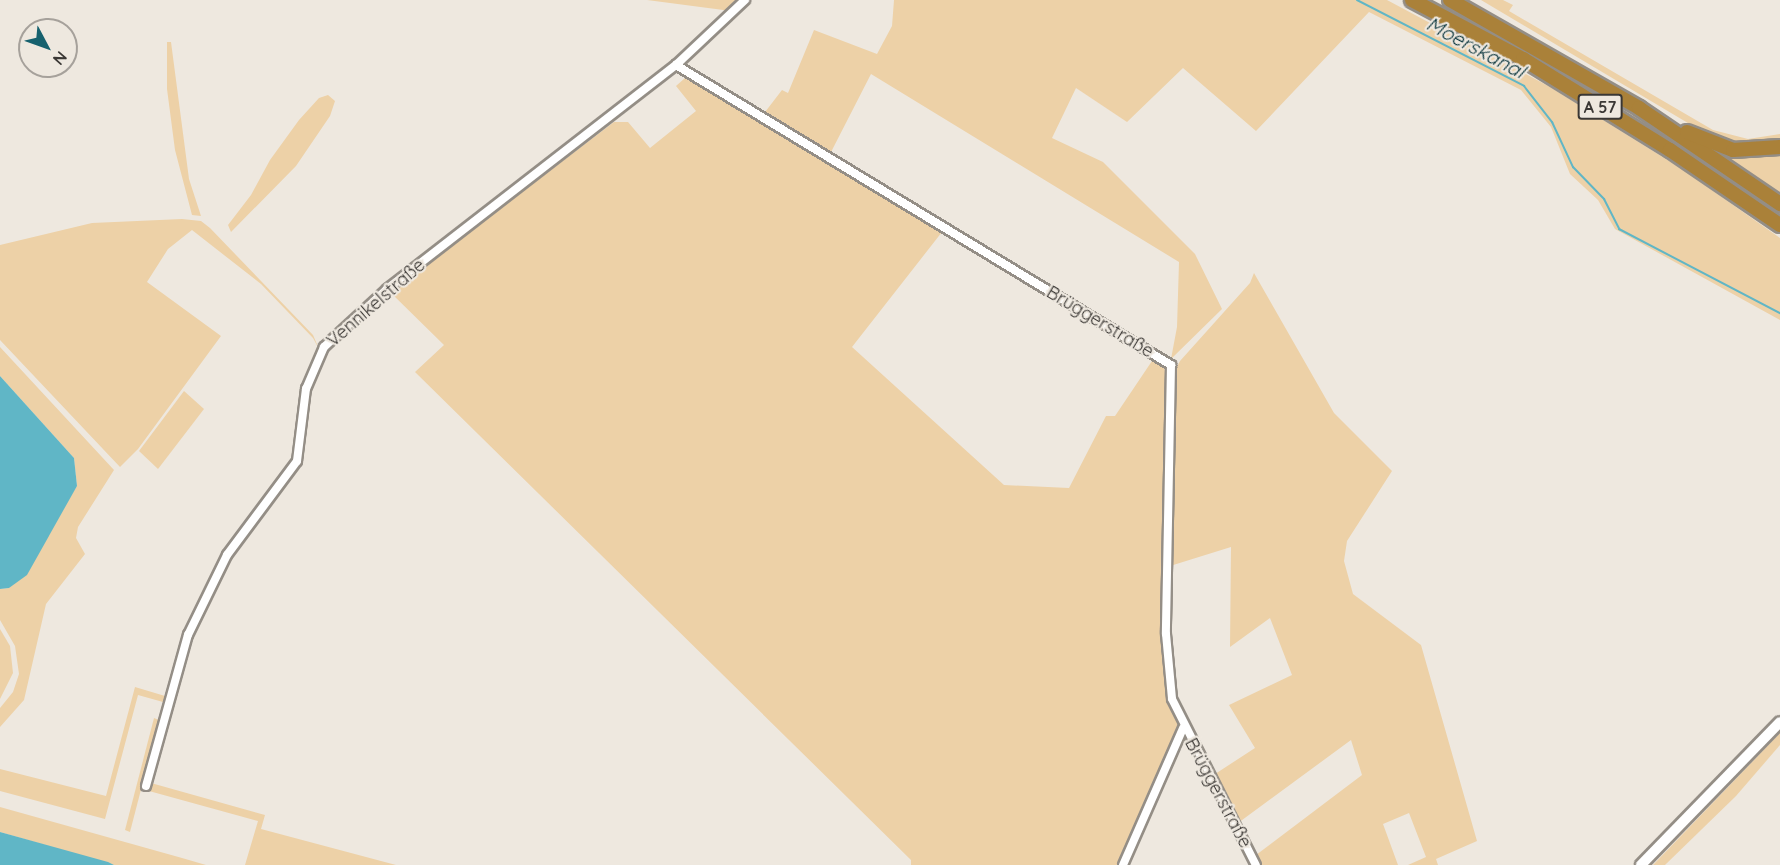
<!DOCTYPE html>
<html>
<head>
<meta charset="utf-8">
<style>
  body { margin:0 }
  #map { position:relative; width:1780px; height:865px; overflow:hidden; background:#eee8df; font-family:Quicksand,sans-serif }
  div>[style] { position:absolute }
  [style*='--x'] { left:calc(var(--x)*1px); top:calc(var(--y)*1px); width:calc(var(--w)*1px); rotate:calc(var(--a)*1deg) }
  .green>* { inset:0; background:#edd1a7 }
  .water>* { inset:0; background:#60b6c6 }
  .stream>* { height:2px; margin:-1px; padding:0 1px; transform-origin:1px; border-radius:1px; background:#60b6c6 }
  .roads { filter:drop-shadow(2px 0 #948e86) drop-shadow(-2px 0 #948e86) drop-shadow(0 2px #948e86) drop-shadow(0 -2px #948e86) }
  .street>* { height:8px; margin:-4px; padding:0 4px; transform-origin:4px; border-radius:4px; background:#fff }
  .secondary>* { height:10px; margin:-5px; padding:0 5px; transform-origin:5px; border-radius:5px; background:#fff }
  .highway>* { height:14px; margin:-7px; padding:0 7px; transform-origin:7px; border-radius:7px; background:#aa8139 }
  span { translate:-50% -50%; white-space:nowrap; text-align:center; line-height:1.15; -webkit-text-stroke:4.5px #eee8df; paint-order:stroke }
  .shield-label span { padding:2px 4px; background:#eee8df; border:2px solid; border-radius:4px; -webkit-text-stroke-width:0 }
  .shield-label { font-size:16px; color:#3a3734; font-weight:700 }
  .street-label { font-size:18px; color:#3a3734 }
  .water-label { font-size:20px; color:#0f3940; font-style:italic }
  .north { position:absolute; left:18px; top:18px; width:60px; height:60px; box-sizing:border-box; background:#eee8df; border:2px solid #a6a19b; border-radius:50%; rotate:131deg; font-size:16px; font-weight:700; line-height:24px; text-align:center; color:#3a3734 }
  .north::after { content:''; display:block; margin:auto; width:21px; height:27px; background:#16616e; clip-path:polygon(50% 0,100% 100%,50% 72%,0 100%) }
</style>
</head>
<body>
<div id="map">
  <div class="green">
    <i style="clip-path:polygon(647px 0,742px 0,731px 11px)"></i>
    <i style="clip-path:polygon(894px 0,1387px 0,1550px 87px,1682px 169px,1780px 238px,1780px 320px,1615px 229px,1598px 200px,1570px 174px,1551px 127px,1521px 90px,1369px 12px,1256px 131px,1183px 68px,1127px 122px,1076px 88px,1052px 138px,1103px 162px,1195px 254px,1222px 309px,1171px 359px,1177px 327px,1179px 262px,871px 74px,829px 156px,762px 116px,782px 90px,788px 93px,814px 30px,877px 54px,892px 26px)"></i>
    <i style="clip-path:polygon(1481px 0,1503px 0,1513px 5px,1509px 11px,1713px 130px,1748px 139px,1780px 134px,1780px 140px,1755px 146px,1728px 143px,1703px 132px)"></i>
    <i style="clip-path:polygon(167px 42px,171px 42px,189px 179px,201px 216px,192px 215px,175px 150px,167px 89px)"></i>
    <i style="clip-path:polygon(685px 78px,942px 232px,852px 347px,1004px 485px,1069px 488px,1106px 416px,1115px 416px,1154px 358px,1164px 367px,1168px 383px,1163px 667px,1169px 700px,1180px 728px,1120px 865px,911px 865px,911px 860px,415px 372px,444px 345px,390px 292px,614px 122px,628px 122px,650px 148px,696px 111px,676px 86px)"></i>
    <i style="clip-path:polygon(328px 95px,335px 101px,330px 116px,296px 166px,231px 232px,228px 225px,251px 195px,270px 160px,299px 120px,319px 98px)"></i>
    <i style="clip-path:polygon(1780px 150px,1780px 193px,1719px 151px)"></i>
    <i style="clip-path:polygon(182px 219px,201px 221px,210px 228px,313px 335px,319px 349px,313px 338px,261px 284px,192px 230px,168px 249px,147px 282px,221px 336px,138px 449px,120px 467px,0 340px,0 245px,92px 223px)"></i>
    <i style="clip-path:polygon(1254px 273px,1334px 413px,1392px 471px,1347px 541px,1344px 561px,1353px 594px,1421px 645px,1477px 841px,1436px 859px,1438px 865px,1408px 865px,1426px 857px,1409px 813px,1383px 824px,1398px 865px,1259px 865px,1256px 855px,1362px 775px,1351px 740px,1238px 823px,1212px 776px,1255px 748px,1229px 705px,1292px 675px,1270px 618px,1230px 647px,1231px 547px,1170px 566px,1174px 372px,1180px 361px,1250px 283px)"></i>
    <i style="clip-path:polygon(0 347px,114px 470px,78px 527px,76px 538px,85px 554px,46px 604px,24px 700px,0 727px,0 708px,13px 692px,19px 674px,15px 646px,0 620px,0 589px,9px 588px,77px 486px,74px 458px,0 376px)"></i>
    <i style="clip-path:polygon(184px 391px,204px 409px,158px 469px,139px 451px)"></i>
    <i style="clip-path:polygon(0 629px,10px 646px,13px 673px,0 699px)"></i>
    <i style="clip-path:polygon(135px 687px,165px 696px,163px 702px,138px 695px,105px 819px,0 791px,0 769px,106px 796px)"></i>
    <i style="clip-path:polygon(154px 718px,159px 720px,130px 832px,125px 830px)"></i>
    <i style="clip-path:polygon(1780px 733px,1780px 745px,1736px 796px,1665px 865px,1653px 865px)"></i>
    <i style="clip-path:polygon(151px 783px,265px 815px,261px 829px,396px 865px,245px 865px,258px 821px,149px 791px)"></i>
    <i style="clip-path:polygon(0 807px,182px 858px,206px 865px,114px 865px,0 832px)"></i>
  </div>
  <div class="water">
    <i style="clip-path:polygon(0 376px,74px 458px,77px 486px,27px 575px,9px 588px,0 589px)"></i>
    <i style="clip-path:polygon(0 832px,108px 862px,114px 865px,0 865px)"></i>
  </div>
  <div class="stream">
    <i style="--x:1357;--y:0;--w:188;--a:27.2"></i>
    <i style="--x:1524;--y:86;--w:46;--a:52.1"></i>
    <i style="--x:1552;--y:122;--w:50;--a:65"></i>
    <i style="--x:1573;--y:167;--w:45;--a:45.9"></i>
    <i style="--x:1604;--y:199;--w:34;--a:63"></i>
    <i style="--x:1619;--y:229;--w:182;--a:27.6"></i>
  </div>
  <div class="roads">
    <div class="street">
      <i style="--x:676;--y:65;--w:579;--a:31.22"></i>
      <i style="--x:1171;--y:365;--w:269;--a:91.1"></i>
      <i style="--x:1166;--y:634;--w:65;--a:84.7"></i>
      <i style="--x:1172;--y:699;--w:186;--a:63.2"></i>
      <i style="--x:146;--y:786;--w:157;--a:-74.5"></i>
      <i style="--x:188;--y:635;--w:89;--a:-64"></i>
      <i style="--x:227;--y:555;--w:117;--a:-53.3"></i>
      <i style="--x:297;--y:461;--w:73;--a:-82.9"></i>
      <i style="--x:306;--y:389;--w:46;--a:-66.8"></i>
      <i style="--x:324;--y:347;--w:86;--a:-42.6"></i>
      <i style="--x:387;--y:289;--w:366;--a:-37.8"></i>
      <i style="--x:676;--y:65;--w:95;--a:-43.3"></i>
      <i style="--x:1123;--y:865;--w:150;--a:-66.3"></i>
    </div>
    <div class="secondary">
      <i style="--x:1641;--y:865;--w:199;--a:-45.8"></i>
    </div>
    <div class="highway">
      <i style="--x:1412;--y:0;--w:126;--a:28"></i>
      <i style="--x:1523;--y:59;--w:173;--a:31.8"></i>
      <i style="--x:1670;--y:150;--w:133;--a:34.3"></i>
      <i style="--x:1450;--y:0;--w:218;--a:29.7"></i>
      <i style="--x:1639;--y:108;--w:171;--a:34.2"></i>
      <i style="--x:1687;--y:132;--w:49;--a:21.4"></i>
      <i style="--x:1733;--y:150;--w:47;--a:-3.7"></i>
    </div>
  </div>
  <div class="shield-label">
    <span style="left:1600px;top:107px">A 57</span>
  </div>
  <div class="street-label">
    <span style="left:376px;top:303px;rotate:-41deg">Vennikelstraße</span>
    <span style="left:1100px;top:322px;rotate:31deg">Brüggerstraße</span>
    <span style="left:1218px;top:793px;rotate:62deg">Brüggerstraße</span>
  </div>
  <div class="water-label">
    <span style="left:1476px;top:47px;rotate:28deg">Moerskanal</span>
  </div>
  <div class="north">N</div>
</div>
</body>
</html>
